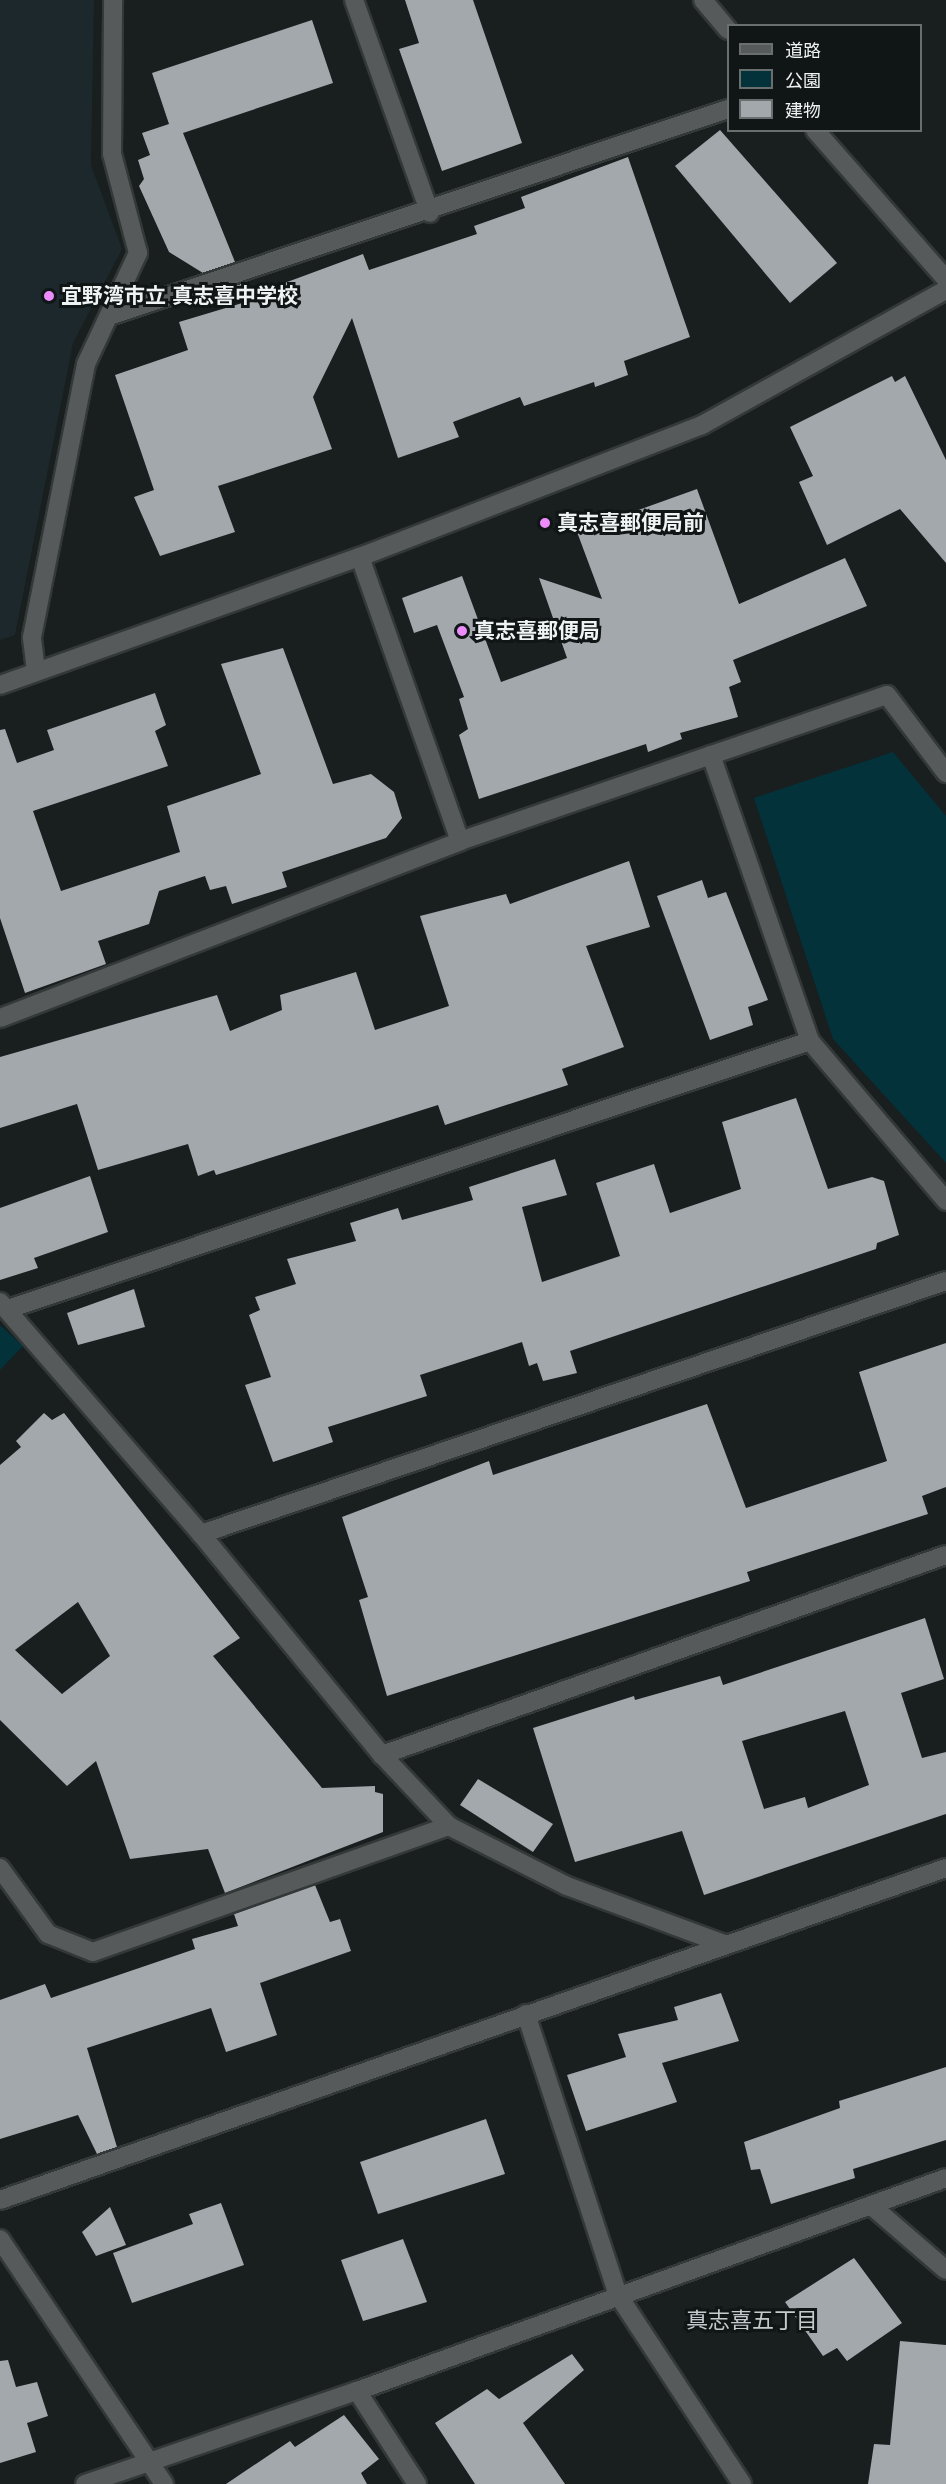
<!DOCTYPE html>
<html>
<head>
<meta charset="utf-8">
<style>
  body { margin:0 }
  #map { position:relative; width:946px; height:2484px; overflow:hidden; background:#191e1f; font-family:Montserrat,"Noto Sans JP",sans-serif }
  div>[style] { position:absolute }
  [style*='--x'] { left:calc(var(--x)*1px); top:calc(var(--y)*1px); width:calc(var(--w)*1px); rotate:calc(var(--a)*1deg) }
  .built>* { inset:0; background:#1c282b }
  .green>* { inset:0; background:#03323b }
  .building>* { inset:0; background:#a3a8ac }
  .roads { filter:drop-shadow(2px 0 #333838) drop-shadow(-2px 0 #333838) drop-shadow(0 2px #333838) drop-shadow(0 -2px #333838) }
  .minor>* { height:18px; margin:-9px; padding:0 9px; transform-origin:9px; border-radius:9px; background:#575a5a }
  .dots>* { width:16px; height:16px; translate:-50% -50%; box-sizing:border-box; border:3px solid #101516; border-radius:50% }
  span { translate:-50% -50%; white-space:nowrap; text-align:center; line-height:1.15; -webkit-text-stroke:6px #101516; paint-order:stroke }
  .poi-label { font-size:21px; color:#eff3f3; font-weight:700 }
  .left { translate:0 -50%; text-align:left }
  .neighbourhood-label { font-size:22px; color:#c5cbcd }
  .legend { position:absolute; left:727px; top:24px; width:195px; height:108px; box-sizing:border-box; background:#101516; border:2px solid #696e6e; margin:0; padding:8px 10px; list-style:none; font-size:18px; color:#eff3f3 }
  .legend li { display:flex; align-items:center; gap:12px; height:30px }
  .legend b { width:30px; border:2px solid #696e6e }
</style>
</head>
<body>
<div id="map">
  <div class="built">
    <i style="clip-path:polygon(0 0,94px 0,91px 165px,122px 249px,73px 343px,15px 635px,0 640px)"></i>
  </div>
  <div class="green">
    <i style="clip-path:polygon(893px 752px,946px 816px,946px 1163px,833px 1039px,754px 798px)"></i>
    <i style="clip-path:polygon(0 1325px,23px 1346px,0 1370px)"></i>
  </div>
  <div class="building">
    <i style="clip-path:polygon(405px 0,473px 0,522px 143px,442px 171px,399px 49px,419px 43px)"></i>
    <i style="clip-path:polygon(312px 20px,333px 83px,183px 133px,235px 262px,203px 273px,169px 252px,139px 186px,144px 179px,138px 160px,150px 155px,142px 133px,169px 124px,152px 73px)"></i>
    <i style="clip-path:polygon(720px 130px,837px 263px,790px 303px,675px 166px)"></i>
    <i style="clip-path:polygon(628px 157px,690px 337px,624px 361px,628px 375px,595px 387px,594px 382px,524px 406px,520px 397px,453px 422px,459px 437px,398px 458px,352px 318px,313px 397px,332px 449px,218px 486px,235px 532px,160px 556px,134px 497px,154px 490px,115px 375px,188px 350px,179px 322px,249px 301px,228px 288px,243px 283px,249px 296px,363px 254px,369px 270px,477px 234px,474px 226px,525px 208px,521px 197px)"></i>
    <i style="clip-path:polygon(892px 376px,895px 382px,905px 376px,946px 460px,946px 563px,900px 509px,827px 545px,799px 482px,813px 476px,790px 427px)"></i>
    <i style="clip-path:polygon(697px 489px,739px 604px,845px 558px,867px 606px,733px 660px,741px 682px,729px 687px,738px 717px,680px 733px,682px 739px,648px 752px,646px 744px,479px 799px,459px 735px,468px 729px,459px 699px,464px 697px,437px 625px,414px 633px,402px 598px,462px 576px,501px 682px,567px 658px,539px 578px,602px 599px,577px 532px)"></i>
    <i style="clip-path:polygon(283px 648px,333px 784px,371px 774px,394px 792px,402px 818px,386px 838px,282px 872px,287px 887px,232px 904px,226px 886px,210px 890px,205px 876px,159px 891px,149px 924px,98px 941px,106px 964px,25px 993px,0 918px,0 730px,5px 729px,17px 763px,54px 750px,47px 730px,155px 693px,166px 725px,155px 731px,168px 766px,33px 811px,61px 891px,180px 852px,167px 806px,261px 774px,221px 664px)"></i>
    <i style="clip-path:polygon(629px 861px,650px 927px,586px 946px,624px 1047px,562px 1069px,568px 1085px,445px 1125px,438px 1105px,216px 1175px,214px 1170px,198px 1176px,188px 1144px,98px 1170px,77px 1104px,0 1128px,0 1057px,217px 995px,230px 1031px,282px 1010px,280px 995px,356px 972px,375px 1030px,449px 1006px,420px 916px,506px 894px,510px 904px)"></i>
    <i style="clip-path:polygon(702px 880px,708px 898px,726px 892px,768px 1000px,748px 1007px,753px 1025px,710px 1040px,657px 896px)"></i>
    <i style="clip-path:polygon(796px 1098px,828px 1189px,872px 1177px,884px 1181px,899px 1235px,877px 1243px,876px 1249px,570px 1351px,577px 1373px,543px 1381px,537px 1363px,529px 1366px,522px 1342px,420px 1375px,427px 1396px,328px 1427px,333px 1442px,273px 1462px,245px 1385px,271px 1377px,249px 1315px,260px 1310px,255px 1297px,296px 1284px,287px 1259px,356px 1241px,350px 1223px,398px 1208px,402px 1220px,473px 1200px,469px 1187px,555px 1159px,567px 1195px,522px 1207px,542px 1282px,620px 1256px,596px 1183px,654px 1164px,670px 1213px,741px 1189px,722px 1122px)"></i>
    <i style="clip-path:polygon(90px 1176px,108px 1232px,34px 1258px,38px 1268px,0 1280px,0 1208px)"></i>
    <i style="clip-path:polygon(134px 1289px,145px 1327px,78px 1345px,67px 1313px)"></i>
    <i style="clip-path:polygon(946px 1343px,946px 1487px,922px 1496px,928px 1514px,747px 1572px,750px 1581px,387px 1696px,359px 1600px,368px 1597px,342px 1517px,489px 1461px,493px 1475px,707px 1404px,746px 1508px,887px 1461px,859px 1372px)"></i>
    <i style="clip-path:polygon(evenodd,44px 1413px,52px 1420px,64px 1413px,240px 1638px,213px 1656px,322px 1788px,375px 1786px,375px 1792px,383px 1794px,383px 1832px,225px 1893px,208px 1849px,130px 1859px,96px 1761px,67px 1786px,0 1720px,0 1465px,21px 1447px,16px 1441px,44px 1413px,78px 1602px,110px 1656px,62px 1694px,15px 1650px,78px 1602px)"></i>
    <i style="clip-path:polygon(evenodd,925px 1618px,944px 1679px,901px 1693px,922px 1758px,946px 1752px,946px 1814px,704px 1895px,682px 1831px,575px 1862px,533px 1728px,634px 1696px,635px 1700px,720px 1676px,723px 1685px,925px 1618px,845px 1711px,869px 1785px,808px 1808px,805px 1797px,764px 1809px,742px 1741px,845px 1711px)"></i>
    <i style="clip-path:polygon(478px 1779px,553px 1824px,533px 1852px,460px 1805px)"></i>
    <i style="clip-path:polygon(315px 1885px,330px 1922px,340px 1919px,351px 1951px,260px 1983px,277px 2035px,226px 2052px,211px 2008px,87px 2048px,117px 2147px,97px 2154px,78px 2115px,0 2139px,0 2000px,45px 1984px,51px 1998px,195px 1949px,192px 1939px,238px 1926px,234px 1914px)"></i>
    <i style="clip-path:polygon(721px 1993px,739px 2041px,662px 2063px,677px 2102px,586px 2131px,567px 2075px,626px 2057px,618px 2034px,678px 2020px,674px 2007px)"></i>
    <i style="clip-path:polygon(946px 2067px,946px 2140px,853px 2169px,855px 2178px,771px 2204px,760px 2169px,751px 2170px,744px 2142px,840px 2108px,839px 2101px)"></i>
    <i style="clip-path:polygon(486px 2119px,505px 2174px,378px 2214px,360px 2162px)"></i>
    <i style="clip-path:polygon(221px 2203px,244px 2265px,132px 2303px,113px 2253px,193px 2224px,189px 2214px)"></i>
    <i style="clip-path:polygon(110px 2207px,126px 2245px,96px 2256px,82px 2232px)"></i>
    <i style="clip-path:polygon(403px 2239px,427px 2302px,363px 2321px,341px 2260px)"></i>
    <i style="clip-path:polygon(854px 2258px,902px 2323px,847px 2361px,837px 2348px,823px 2356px,785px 2302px)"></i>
    <i style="clip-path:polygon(900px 2341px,946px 2345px,946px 2484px,868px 2484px,874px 2444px,890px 2445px)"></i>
    <i style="clip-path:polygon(572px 2354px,584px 2370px,523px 2423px,565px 2484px,475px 2484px,435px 2423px,487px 2389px,499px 2399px)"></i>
    <i style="clip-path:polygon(8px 2360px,16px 2387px,37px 2382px,48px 2416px,27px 2423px,36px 2452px,0 2463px,0 2361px)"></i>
    <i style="clip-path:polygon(344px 2415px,379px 2459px,361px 2473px,367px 2484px,226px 2484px,290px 2441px,295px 2447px)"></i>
  </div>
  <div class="roads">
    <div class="minor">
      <i style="--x:354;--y:0;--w:226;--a:70.4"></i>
      <i style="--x:703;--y:0;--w:39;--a:50"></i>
      <i style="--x:815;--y:130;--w:198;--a:48.7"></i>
      <i style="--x:109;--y:316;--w:653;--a:-18.49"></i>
      <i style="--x:360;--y:557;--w:301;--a:70.6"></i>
      <i style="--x:36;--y:671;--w:34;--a:-97"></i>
      <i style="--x:32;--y:637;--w:278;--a:-78.8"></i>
      <i style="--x:86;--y:364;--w:123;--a:-64.9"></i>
      <i style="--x:138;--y:253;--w:102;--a:-104.7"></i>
      <i style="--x:112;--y:154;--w:154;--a:-89.6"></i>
      <i style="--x:0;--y:685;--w:382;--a:-19.6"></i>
      <i style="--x:360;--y:557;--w:367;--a:-21.1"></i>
      <i style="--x:702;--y:425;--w:279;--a:-29"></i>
      <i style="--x:711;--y:755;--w:303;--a:70.9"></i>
      <i style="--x:810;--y:1041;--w:210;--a:49.6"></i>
      <i style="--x:0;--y:1018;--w:493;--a:-21"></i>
      <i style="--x:460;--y:841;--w:451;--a:-18.9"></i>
      <i style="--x:887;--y:695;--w:98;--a:52.9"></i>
      <i style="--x:0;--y:1302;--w:307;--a:49.1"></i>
      <i style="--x:201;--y:1534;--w:286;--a:50.7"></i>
      <i style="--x:382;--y:1755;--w:98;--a:46.7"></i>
      <i style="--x:449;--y:1826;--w:132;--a:27"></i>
      <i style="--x:567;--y:1886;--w:167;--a:20.3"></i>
      <i style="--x:8;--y:1309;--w:846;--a:-18.48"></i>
      <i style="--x:201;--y:1534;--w:787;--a:-18.76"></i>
      <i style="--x:382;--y:1755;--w:598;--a:-19.53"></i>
      <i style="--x:0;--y:1868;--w:82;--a:54"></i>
      <i style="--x:48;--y:1934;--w:48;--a:21.8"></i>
      <i style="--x:93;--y:1952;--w:378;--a:-19.5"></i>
      <i style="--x:526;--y:2014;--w:296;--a:71.9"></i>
      <i style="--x:618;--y:2295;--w:226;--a:56.7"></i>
      <i style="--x:0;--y:2200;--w:1003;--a:-19.34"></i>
      <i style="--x:873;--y:2207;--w:96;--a:40.8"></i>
      <i style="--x:0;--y:2239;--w:295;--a:56.2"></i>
      <i style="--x:85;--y:2484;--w:287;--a:-18.9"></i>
      <i style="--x:417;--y:2484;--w:111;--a:-122.8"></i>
      <i style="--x:357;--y:2391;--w:626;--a:-19.88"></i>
    </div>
  </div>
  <div class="dots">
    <i style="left:49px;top:296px;background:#ec8cfa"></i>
    <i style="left:545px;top:523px;background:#ec8cfa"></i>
    <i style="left:462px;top:631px;background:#ec8cfa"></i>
  </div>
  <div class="poi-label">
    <span class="left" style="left:61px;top:296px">宜野湾市立 真志喜中学校</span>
    <span class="left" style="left:557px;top:523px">真志喜郵便局前</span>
    <span class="left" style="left:474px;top:631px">真志喜郵便局</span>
  </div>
  <div class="neighbourhood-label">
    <span style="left:752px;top:2321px">真志喜五丁目</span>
  </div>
  <ul class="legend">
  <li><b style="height:8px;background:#575a5a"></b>道路</li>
  <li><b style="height:16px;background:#03323b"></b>公園</li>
  <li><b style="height:16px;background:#a3a8ac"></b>建物</li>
  </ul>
</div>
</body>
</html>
